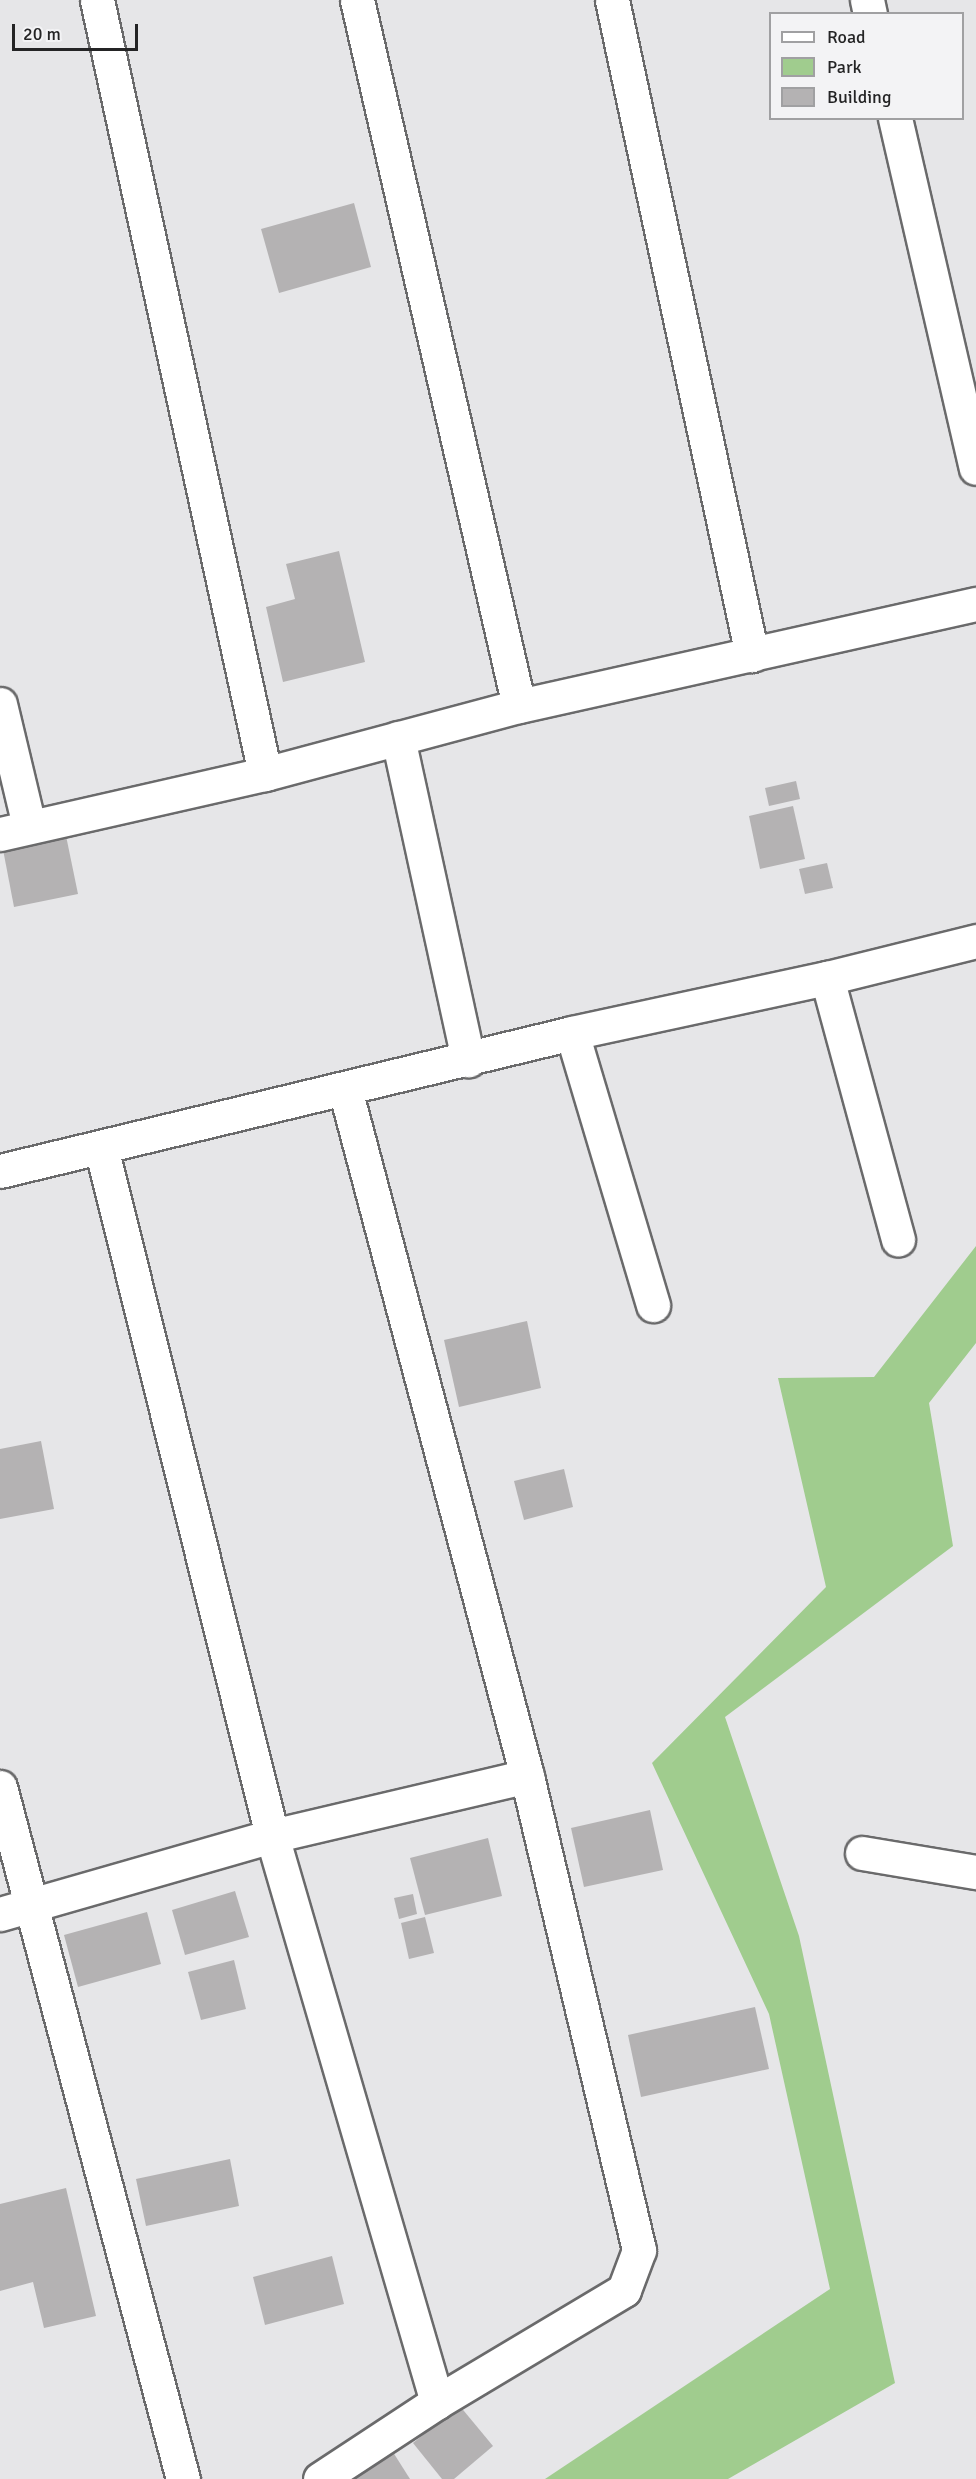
<!DOCTYPE html>
<html>
<head>
<meta charset="utf-8">
<style>
  body { margin:0 }
  #map { position:relative; width:976px; height:2479px; overflow:hidden; background:#e6e6e8; font-family:Signika,sans-serif }
  div>[style] { position:absolute }
  [style*='--x'] { left:calc(var(--x)*1px); top:calc(var(--y)*1px); width:calc(var(--w)*1px); rotate:calc(var(--a)*1deg) }
  .green>* { inset:0; background:#a0cc8e }
  .building>* { inset:0; background:#b4b2b3 }
  .roads { filter:drop-shadow(2px 0 #6a6a6b) drop-shadow(-2px 0 #6a6a6b) drop-shadow(0 2px #6a6a6b) drop-shadow(0 -2px #6a6a6b) }
  .street>* { height:33px; margin:-16.5px; padding:0 16.5px; transform-origin:16.5px; border-radius:16.5px; background:#fff }
  span { translate:-50% -50%; white-space:nowrap; text-align:center; line-height:1.15; -webkit-text-stroke:4.5px #f3f3f5; paint-order:stroke }
  .legend { position:absolute; left:769px; top:12px; width:195px; height:108px; box-sizing:border-box; background:#f3f3f5; border:2px solid #a0a0a2; margin:0; padding:8px 10px; list-style:none; font-size:18px; color:#242425 }
  .legend li { display:flex; align-items:center; gap:12px; height:30px }
  .legend b { width:30px; border:2px solid #a0a0a2 }
  .scale { position:absolute; left:12px; top:24px; width:126px; height:27px; box-sizing:border-box; border:3px solid #242425; border-top:0; padding-left:8px; font-size:18px; line-height:21px; white-space:nowrap; color:#242425; -webkit-text-stroke:4px #f3f3f5; paint-order:stroke }
</style>
</head>
<body>
<div id="map">
  <div class="green">
    <i style="clip-path:polygon(976px 1246px,976px 1343px,929px 1403px,953px 1546px,725px 1717px,799px 1936px,895px 2383px,728px 2479px,545px 2479px,830px 2289px,769px 2014px,652px 1763px,826px 1587px,778px 1378px,874px 1377px)"></i>
  </div>
  <div class="building">
    <i style="clip-path:polygon(354px 203px,371px 267px,279px 293px,261px 229px)"></i>
    <i style="clip-path:polygon(339px 551px,365px 662px,283px 682px,266px 607px,295px 599px,286px 564px)"></i>
    <i style="clip-path:polygon(796px 781px,800px 799px,769px 806px,765px 788px)"></i>
    <i style="clip-path:polygon(793px 806px,805px 859px,760px 869px,749px 816px)"></i>
    <i style="clip-path:polygon(64px 826px,78px 894px,14px 907px,1px 839px)"></i>
    <i style="clip-path:polygon(827px 863px,833px 888px,805px 894px,799px 869px)"></i>
    <i style="clip-path:polygon(527px 1321px,541px 1388px,459px 1407px,444px 1340px)"></i>
    <i style="clip-path:polygon(41px 1441px,54px 1509px,0 1519px,0 1449px)"></i>
    <i style="clip-path:polygon(564px 1469px,573px 1507px,524px 1520px,514px 1481px)"></i>
    <i style="clip-path:polygon(650px 1810px,663px 1870px,584px 1887px,571px 1828px)"></i>
    <i style="clip-path:polygon(488px 1838px,502px 1896px,425px 1915px,410px 1858px)"></i>
    <i style="clip-path:polygon(235px 1891px,249px 1937px,185px 1955px,172px 1910px)"></i>
    <i style="clip-path:polygon(413px 1894px,417px 1914px,399px 1919px,394px 1898px)"></i>
    <i style="clip-path:polygon(147px 1912px,161px 1964px,78px 1987px,64px 1935px)"></i>
    <i style="clip-path:polygon(425px 1917px,434px 1953px,409px 1959px,401px 1923px)"></i>
    <i style="clip-path:polygon(234px 1960px,246px 2009px,201px 2020px,188px 1972px)"></i>
    <i style="clip-path:polygon(755px 2007px,769px 2069px,641px 2097px,628px 2035px)"></i>
    <i style="clip-path:polygon(230px 2159px,239px 2206px,146px 2226px,136px 2179px)"></i>
    <i style="clip-path:polygon(66px 2188px,96px 2316px,44px 2328px,33px 2282px,0 2291px,0 2204px)"></i>
    <i style="clip-path:polygon(332px 2256px,344px 2304px,265px 2325px,253px 2277px)"></i>
    <i style="clip-path:polygon(459px 2405px,493px 2446px,454px 2479px,442px 2479px,413px 2443px)"></i>
    <i style="clip-path:polygon(391px 2449px,410px 2479px,342px 2479px)"></i>
  </div>
  <div class="roads">
    <div class="street">
      <i style="--x:97;--y:0;--w:792;--a:77.75"></i>
      <i style="--x:357;--y:0;--w:724;--a:77.08"></i>
      <i style="--x:612;--y:0;--w:670;--a:77.94"></i>
      <i style="--x:867;--y:0;--w:14;--a:78"></i>
      <i style="--x:895;--y:118;--w:359;--a:77"></i>
      <i style="--x:0;--y:704;--w:125;--a:76.6"></i>
      <i style="--x:398;--y:738;--w:330;--a:77.7"></i>
      <i style="--x:0;--y:834;--w:272;--a:-12.8"></i>
      <i style="--x:265;--y:774;--w:263;--a:-15"></i>
      <i style="--x:519;--y:706;--w:468;--a:-12.6"></i>
      <i style="--x:827;--y:978;--w:271;--a:74.8"></i>
      <i style="--x:572;--y:1033;--w:284;--a:73.4"></i>
      <i style="--x:101;--y:1147;--w:710;--a:76.06"></i>
      <i style="--x:272;--y:1836;--w:590;--a:73.75"></i>
      <i style="--x:0;--y:1171;--w:588;--a:-13.56"></i>
      <i style="--x:572;--y:1033;--w:261;--a:-12.2"></i>
      <i style="--x:827;--y:978;--w:154;--a:-13.9"></i>
      <i style="--x:0;--y:1787;--w:716;--a:75.19"></i>
      <i style="--x:862;--y:1853;--w:116;--a:9.5"></i>
      <i style="--x:0;--y:1914;--w:283;--a:-16"></i>
      <i style="--x:272;--y:1836;--w:262;--a:-13.2"></i>
      <i style="--x:320;--y:2479;--w:140;--a:-33.3"></i>
      <i style="--x:437;--y:2402;--w:218;--a:-30.9"></i>
      <i style="--x:624;--y:2290;--w:43;--a:-69.4"></i>
      <i style="--x:639;--y:2250;--w:487;--a:-103.3"></i>
      <i style="--x:527;--y:1776;--w:711;--a:-104.84"></i>
    </div>
  </div>
  <ul class="legend">
  <li><b style="height:8px;background:#fff"></b>Road</li>
  <li><b style="height:16px;background:#a0cc8e"></b>Park</li>
  <li><b style="height:16px;background:#b4b2b3"></b>Building</li>
  </ul>
  <div class="scale">20 m</div>
</div>
</body>
</html>
